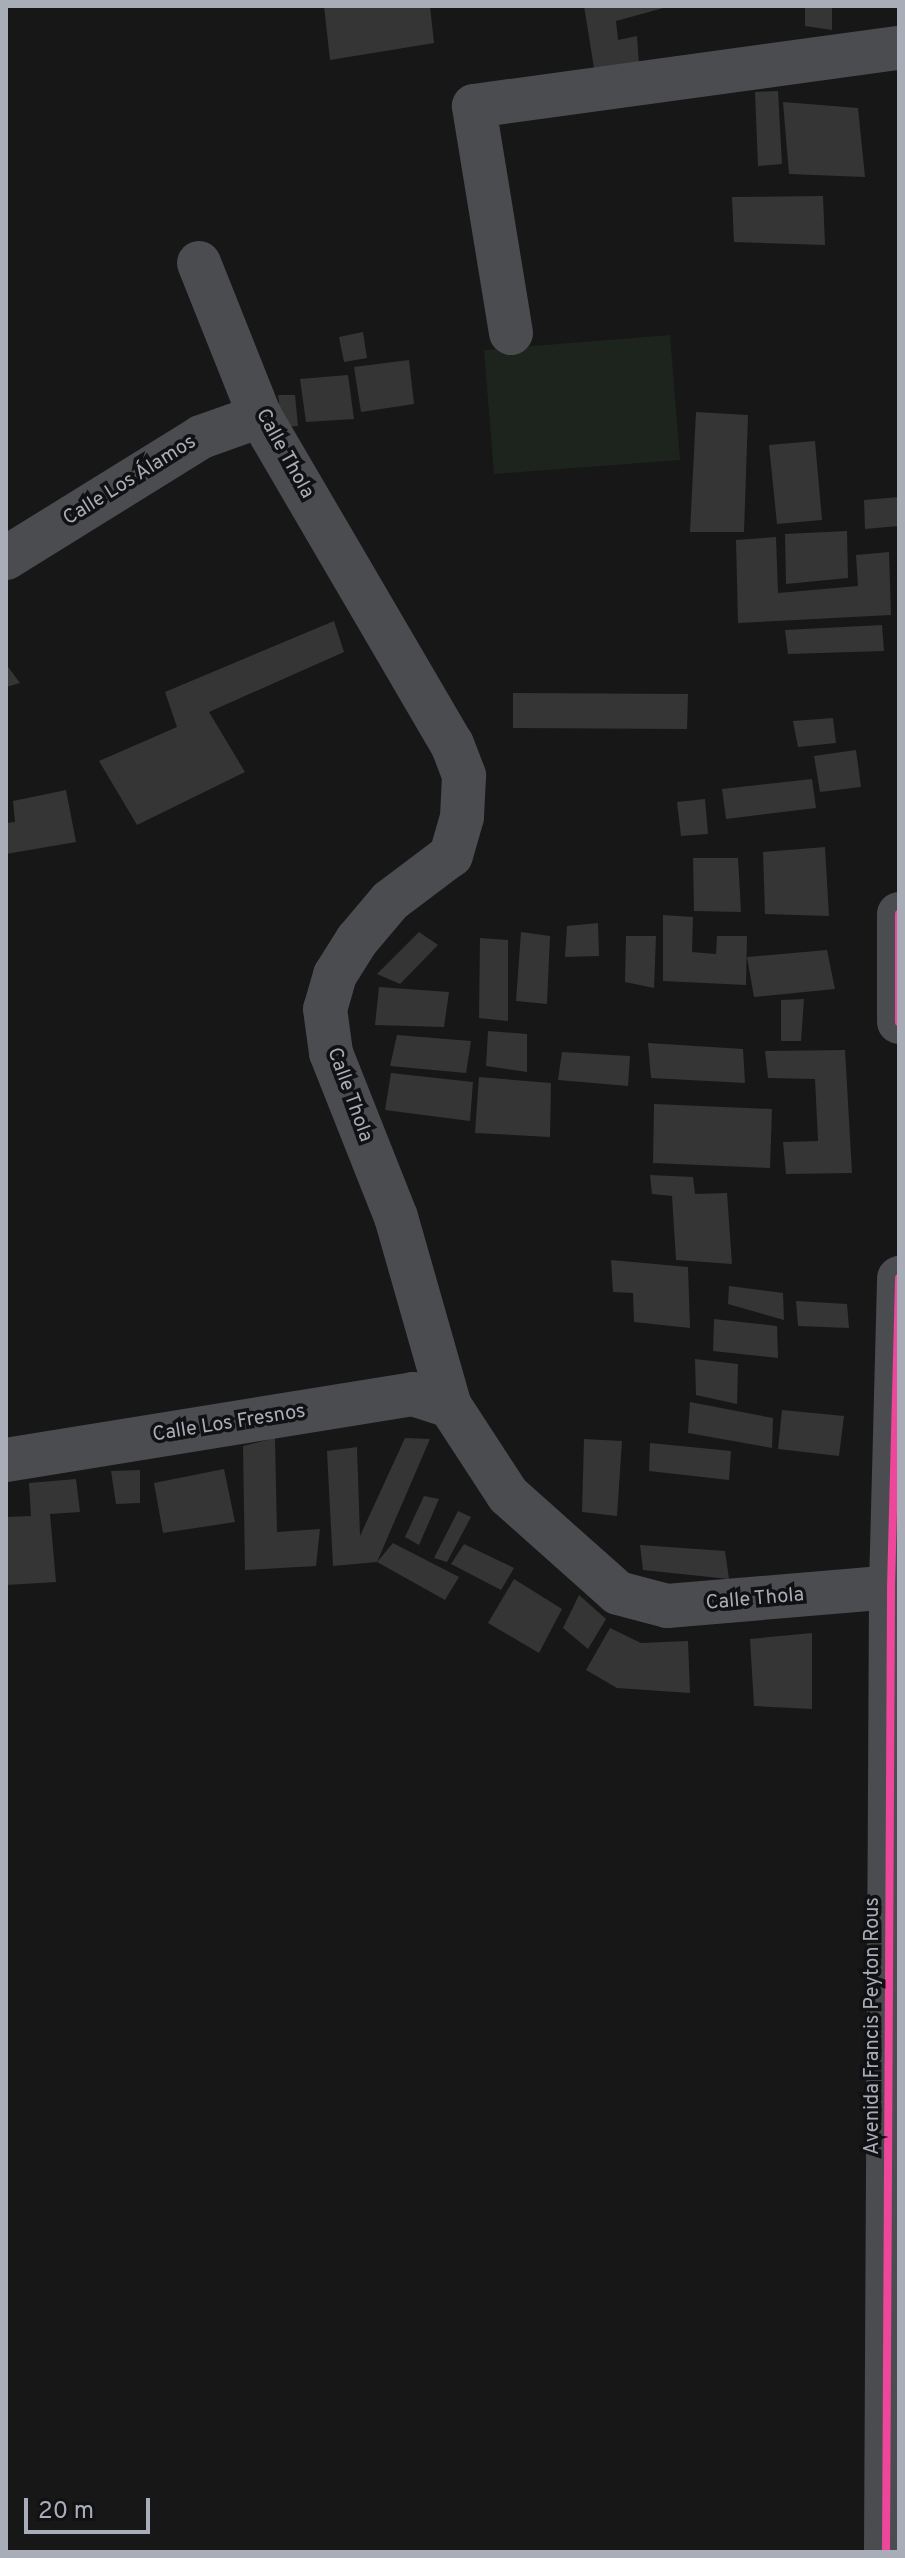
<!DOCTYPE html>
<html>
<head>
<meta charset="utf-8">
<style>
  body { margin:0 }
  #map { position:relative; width:905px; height:2558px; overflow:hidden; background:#171717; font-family:Overpass,sans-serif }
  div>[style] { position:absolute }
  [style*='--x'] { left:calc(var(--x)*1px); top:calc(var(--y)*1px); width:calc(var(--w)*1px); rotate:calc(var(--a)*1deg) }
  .green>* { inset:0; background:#1d241e }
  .building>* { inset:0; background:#353536 }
  .minor>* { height:44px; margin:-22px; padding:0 22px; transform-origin:22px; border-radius:22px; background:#4b4c50 }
  .cycleway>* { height:8px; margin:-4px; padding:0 4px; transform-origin:4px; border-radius:4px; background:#ed469a }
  span { translate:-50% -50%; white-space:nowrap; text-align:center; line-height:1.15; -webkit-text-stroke:7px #111113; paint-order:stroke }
  .street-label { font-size:20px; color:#a8adb8 }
  .frame { position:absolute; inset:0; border:8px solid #a8adb8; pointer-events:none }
  .scale { position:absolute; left:24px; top:2498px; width:126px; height:36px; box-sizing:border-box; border:4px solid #a8adb8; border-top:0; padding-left:10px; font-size:24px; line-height:28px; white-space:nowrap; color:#a8adb8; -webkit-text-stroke:6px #111113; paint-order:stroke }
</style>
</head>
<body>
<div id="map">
  <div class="green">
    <i style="clip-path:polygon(670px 335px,680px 460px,494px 474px,484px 350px)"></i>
  </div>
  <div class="building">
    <i style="clip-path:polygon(324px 6px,430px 6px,434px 43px,330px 60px)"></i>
    <i style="clip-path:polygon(584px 6px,667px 6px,667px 7px,616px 21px,618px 40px,637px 36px,639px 64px,594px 68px)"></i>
    <i style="clip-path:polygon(805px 6px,832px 6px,832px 30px,805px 26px)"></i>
    <i style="clip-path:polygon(778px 91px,782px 164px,758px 166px,755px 92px)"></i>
    <i style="clip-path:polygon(783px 102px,858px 108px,865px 177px,789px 174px)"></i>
    <i style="clip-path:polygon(823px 196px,825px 245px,734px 242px,732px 197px)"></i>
    <i style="clip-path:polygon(363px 332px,367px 358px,344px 362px,339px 337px)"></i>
    <i style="clip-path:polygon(409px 360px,414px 404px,361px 412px,354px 367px)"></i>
    <i style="clip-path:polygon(348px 375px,354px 419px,306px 422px,300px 379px)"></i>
    <i style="clip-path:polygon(278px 395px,295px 395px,298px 426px,282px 427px)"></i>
    <i style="clip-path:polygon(696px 412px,748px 415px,744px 532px,690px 532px)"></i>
    <i style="clip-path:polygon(815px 441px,822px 520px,777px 524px,769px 445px)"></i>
    <i style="clip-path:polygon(899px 497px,899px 526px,865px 529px,864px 500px)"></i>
    <i style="clip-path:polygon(847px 531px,848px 578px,786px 584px,785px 534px)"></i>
    <i style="clip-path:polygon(776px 537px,778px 593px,858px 586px,856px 555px,889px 552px,891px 615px,738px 623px,736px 540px)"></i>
    <i style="clip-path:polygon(334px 621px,344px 652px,209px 712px,245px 772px,137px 825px,99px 761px,177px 727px,165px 692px)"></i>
    <i style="clip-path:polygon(882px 625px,884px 651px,788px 654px,785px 630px)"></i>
    <i style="clip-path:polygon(6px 664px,20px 683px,6px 687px)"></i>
    <i style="clip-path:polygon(513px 693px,688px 694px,687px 729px,513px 728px)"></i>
    <i style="clip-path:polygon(833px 718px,836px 743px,798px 747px,793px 721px)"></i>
    <i style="clip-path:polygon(856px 750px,861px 787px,820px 792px,814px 756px)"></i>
    <i style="clip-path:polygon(812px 779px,816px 808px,726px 819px,722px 789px)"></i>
    <i style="clip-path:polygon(66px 790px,76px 842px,6px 854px,6px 823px,15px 822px,13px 801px)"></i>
    <i style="clip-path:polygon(705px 799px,708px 834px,681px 836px,677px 802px)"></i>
    <i style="clip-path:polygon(825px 847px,829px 916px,765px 914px,763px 852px)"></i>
    <i style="clip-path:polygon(693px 858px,738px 858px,741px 912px,694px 911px)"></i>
    <i style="clip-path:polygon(663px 915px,693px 917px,692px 952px,716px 954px,717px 936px,747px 936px,746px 985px,663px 981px)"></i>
    <i style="clip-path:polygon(598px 923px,599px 956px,565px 957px,567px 926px)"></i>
    <i style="clip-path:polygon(419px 932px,438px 945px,400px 984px,377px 974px)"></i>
    <i style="clip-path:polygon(521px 932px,550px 936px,547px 1004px,516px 1001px)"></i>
    <i style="clip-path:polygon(626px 936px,656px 936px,654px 988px,625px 982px)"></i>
    <i style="clip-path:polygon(480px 938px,508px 940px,508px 1021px,479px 1018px)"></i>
    <i style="clip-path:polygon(827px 950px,835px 989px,754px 997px,747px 957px)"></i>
    <i style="clip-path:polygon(379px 987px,449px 992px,444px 1027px,375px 1025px)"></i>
    <i style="clip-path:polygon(804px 999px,801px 1041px,781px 1041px,781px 1000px)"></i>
    <i style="clip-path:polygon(488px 1031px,527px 1034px,527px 1072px,486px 1066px)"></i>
    <i style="clip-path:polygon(397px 1035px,471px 1041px,466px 1073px,390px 1066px)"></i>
    <i style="clip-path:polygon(648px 1043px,743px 1049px,745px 1083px,651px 1078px)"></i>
    <i style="clip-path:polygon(845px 1050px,852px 1173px,786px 1174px,783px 1142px,818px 1141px,815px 1079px,768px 1078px,765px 1051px)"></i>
    <i style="clip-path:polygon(562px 1052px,630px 1056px,628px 1086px,558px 1080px)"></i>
    <i style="clip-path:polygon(391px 1073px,473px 1082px,470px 1121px,385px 1110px)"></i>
    <i style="clip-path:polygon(479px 1077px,551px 1083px,550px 1137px,475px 1133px)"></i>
    <i style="clip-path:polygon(654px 1104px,772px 1109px,770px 1168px,653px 1163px)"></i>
    <i style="clip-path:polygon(650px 1175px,693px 1177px,695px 1194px,727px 1193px,732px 1264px,676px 1260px,672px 1196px,652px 1194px)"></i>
    <i style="clip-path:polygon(611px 1260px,688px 1267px,690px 1328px,634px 1322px,633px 1293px,613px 1292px)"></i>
    <i style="clip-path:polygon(729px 1286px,783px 1293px,784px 1320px,728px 1304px)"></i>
    <i style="clip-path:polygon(796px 1301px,847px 1304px,849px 1328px,798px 1326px)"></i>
    <i style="clip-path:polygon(714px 1319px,777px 1326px,778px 1358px,713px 1351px)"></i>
    <i style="clip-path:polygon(695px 1359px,738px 1364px,737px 1404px,696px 1395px)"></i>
    <i style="clip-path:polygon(690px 1402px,773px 1418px,772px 1448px,688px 1433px)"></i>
    <i style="clip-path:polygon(782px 1410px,844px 1416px,839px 1456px,778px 1449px)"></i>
    <i style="clip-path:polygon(275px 1438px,277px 1532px,320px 1529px,316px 1566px,245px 1570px,243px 1446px)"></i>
    <i style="clip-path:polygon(405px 1438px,430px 1439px,377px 1562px,333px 1566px,327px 1451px,357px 1447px,360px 1536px)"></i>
    <i style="clip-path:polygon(584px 1439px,622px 1441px,617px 1516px,582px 1512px)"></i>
    <i style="clip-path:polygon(650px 1443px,731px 1451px,729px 1480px,649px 1471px)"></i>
    <i style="clip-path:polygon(224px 1469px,235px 1522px,163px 1533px,154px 1483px)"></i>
    <i style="clip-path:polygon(140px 1470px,140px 1503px,116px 1504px,111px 1471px)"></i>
    <i style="clip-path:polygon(76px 1479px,80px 1512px,50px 1514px,56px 1582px,6px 1585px,6px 1517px,31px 1516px,29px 1483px)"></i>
    <i style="clip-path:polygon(424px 1496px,439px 1499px,419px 1545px,405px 1537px)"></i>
    <i style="clip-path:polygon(458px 1511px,471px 1517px,447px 1562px,434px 1558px)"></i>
    <i style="clip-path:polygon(393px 1543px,459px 1577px,445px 1600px,377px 1562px)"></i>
    <i style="clip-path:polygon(464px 1544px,514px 1568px,501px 1590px,451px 1564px)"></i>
    <i style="clip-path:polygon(640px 1545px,725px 1551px,729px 1579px,643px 1570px)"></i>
    <i style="clip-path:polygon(514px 1579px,562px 1609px,539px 1653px,488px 1623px)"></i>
    <i style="clip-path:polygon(579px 1595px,606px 1619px,588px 1649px,563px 1628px)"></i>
    <i style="clip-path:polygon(610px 1628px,641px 1643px,688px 1641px,690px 1693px,617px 1688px,586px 1670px)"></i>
    <i style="clip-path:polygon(812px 1633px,812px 1709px,754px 1706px,750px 1639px)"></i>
  </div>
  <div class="minor">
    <i style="--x:199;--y:263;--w:165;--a:68.3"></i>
    <i style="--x:260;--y:416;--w:380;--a:59.7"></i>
    <i style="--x:452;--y:744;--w:34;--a:69"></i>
    <i style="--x:464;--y:776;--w:41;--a:92.8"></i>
    <i style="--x:462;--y:817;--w:40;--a:106"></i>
    <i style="--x:451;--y:855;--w:76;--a:143"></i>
    <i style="--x:390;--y:901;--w:51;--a:130.2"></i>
    <i style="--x:357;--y:940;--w:41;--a:122.2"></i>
    <i style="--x:335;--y:975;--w:35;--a:106"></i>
    <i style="--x:325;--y:1009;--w:44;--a:82.2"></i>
    <i style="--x:331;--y:1053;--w:176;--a:68.4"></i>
    <i style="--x:396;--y:1217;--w:197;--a:74.1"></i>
    <i style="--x:450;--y:1406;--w:106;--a:56.9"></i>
    <i style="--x:508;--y:1495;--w:147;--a:41.7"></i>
    <i style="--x:618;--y:1593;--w:51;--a:14.9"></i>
    <i style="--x:667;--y:1606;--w:225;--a:-4.8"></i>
    <i style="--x:511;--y:333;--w:230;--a:-99.3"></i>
    <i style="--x:474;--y:106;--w:429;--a:-7.8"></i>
    <i style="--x:6;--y:558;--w:229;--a:-31.8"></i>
    <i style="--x:201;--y:437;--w:63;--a:-19.6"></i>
    <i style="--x:899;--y:914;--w:108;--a:90"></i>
    <i style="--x:6;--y:1460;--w:412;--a:-9.2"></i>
    <i style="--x:413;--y:1394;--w:39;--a:18"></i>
    <i style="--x:886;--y:2552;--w:965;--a:-89.7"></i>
    <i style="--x:891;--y:1587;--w:309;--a:-88.5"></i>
  </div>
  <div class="cycleway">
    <i style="--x:899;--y:914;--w:108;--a:90"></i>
    <i style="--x:886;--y:2552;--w:965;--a:-89.7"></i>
    <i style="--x:891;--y:1587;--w:309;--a:-88.5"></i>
  </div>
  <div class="street-label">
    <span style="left:284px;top:454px;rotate:61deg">Calle Thola</span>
    <span style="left:130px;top:481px;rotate:-32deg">Calle Los Álamos</span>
    <span style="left:349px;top:1095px;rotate:70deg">Calle Thola</span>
    <span style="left:229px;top:1424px;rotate:-9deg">Calle Los Fresnos</span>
    <span style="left:755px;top:1600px;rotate:-5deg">Calle Thola</span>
    <span style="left:873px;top:2026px;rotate:-90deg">Avenida Francis Peyton Rous</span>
  </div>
  <div class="frame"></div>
  <div class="scale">20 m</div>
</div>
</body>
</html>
